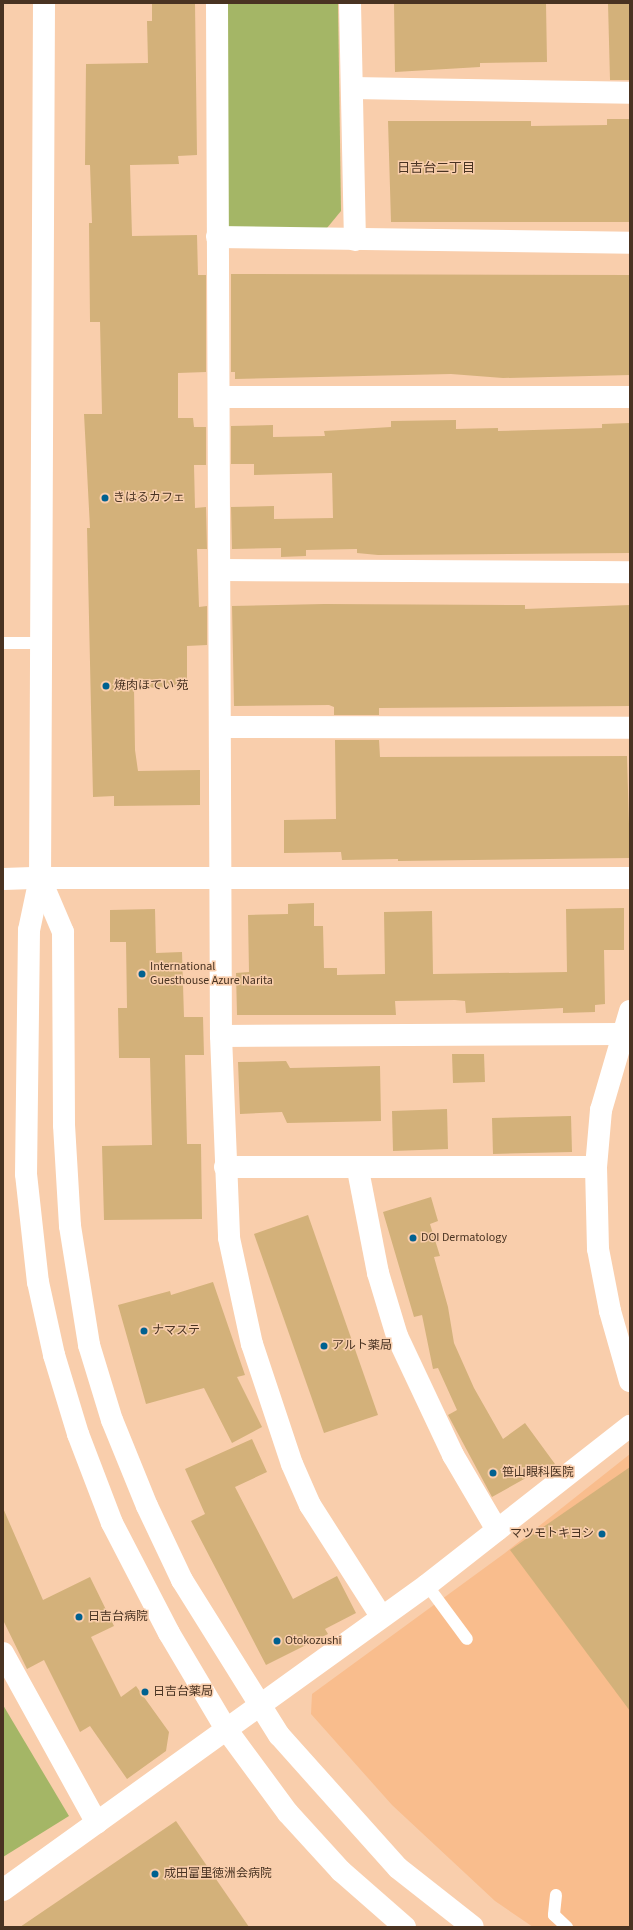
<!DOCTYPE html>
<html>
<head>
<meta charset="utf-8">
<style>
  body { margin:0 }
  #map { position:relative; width:633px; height:1930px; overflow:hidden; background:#f9ceac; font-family:"Source Sans 3","Noto Sans JP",sans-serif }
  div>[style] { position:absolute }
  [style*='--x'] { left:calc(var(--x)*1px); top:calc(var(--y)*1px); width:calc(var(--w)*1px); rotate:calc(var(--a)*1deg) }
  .built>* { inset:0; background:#f9bd8d }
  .green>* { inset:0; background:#a4b666 }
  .building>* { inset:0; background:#d3b17a }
  .service>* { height:12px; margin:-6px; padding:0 6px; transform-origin:6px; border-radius:6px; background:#fff }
  .minor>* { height:22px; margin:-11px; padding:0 11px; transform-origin:11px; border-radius:11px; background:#fff }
  .tertiary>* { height:22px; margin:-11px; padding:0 11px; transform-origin:11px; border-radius:11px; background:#fff }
  .dots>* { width:11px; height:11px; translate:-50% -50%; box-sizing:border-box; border:2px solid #f9ceac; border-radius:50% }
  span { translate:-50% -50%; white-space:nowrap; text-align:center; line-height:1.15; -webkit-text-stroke:3px #f9ceac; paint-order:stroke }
  .poi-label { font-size:12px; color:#493322 }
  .left { translate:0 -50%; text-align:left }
  .right { translate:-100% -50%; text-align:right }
  .neighbourhood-label { font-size:13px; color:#493322 }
  .frame { position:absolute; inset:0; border:4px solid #493322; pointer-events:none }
</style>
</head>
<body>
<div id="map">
  <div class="built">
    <i style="clip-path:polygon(630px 1454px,630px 1927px,533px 1927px,495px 1901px,392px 1805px,311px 1714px,312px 1694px,505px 1553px)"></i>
  </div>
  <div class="green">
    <i style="clip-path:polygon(215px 3px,338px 3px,341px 211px,327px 228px,229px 228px,216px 213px)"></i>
    <i style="clip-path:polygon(3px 1705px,69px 1816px,3px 1857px)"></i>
  </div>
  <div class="building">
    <i style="clip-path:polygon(152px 3px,195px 3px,197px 155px,178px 156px,179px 164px,130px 165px,132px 236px,197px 235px,198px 275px,206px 275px,206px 372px,178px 373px,178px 418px,193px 418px,194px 427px,206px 427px,206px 465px,194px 465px,195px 508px,206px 507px,207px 549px,197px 549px,199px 607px,207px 606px,207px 645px,187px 646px,187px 687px,134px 688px,135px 750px,138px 771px,200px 770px,200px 805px,114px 806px,114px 796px,93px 797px,87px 528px,90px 528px,84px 414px,102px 414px,100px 322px,90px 322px,89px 223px,92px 223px,90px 165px,85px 165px,86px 64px,148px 63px,147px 21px,152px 21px)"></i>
    <i style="clip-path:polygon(394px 3px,546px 3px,547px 62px,480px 63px,480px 67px,395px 72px)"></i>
    <i style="clip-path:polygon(608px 3px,630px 3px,630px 80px,610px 80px)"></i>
    <i style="clip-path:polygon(607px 119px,630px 119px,630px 222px,391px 222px,388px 121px,531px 121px,531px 126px,607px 125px)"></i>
    <i style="clip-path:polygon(231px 274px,630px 275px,630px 375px,503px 378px,451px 374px,235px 379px,235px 372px,231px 372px)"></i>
    <i style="clip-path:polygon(456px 420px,456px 429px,498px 428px,498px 431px,602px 428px,602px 424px,630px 423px,630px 553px,378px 555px,357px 553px,357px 549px,306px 550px,306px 556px,281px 557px,281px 548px,232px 549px,231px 507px,274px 506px,274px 519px,333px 518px,332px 473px,254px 475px,254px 464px,231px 464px,231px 426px,273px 425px,273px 437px,325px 436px,324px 431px,391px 427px,391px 421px)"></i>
    <i style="clip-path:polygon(324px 604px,525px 605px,525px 609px,630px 605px,630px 706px,379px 708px,379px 715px,334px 715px,334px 707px,329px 705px,234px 706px,232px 606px)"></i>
    <i style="clip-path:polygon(335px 740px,379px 740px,380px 757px,627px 756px,630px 858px,398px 861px,398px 859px,342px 860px,341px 852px,284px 853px,284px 820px,336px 819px)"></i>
    <i style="clip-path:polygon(314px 903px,314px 926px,323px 926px,324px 968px,337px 968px,337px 975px,385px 974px,384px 912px,432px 911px,433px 974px,567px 972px,566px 909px,624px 908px,624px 950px,604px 950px,605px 1004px,595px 1005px,595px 1012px,563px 1013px,563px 1008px,466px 1013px,465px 1001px,455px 1000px,395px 1001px,396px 1015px,237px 1015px,236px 973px,249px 972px,248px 915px,288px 914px,288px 904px)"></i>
    <i style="clip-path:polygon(155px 909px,156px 953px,182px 952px,184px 1017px,203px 1017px,204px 1055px,185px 1055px,187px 1144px,201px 1144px,202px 1219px,104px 1220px,102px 1146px,152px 1145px,150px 1058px,119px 1058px,118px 1008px,127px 1008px,126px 942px,110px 942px,110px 910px)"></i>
    <i style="clip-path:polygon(452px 1054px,484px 1054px,485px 1082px,453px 1083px)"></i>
    <i style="clip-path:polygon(286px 1061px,290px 1068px,380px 1066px,381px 1121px,287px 1123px,282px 1112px,240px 1114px,238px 1062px)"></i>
    <i style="clip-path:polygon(447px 1109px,448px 1149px,393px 1151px,392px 1111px)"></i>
    <i style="clip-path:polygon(571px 1116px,572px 1152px,493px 1154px,492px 1118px)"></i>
    <i style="clip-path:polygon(431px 1197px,438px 1221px,430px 1224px,440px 1256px,434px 1257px,448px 1307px,454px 1343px,474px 1388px,503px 1439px,525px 1423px,555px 1464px,535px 1478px,533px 1474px,492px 1497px,448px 1415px,457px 1410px,438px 1368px,433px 1369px,422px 1315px,414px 1317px,383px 1212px)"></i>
    <i style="clip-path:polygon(308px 1215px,378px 1415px,324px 1433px,254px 1234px)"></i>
    <i style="clip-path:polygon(213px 1282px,245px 1375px,237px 1377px,262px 1427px,232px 1443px,204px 1388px,146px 1404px,118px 1305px,170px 1291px,171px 1295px)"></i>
    <i style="clip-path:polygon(252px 1439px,267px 1472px,235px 1487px,293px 1599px,337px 1576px,356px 1613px,325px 1629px,328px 1634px,266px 1665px,191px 1521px,205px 1514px,185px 1469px)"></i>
    <i style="clip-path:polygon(630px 1467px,630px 1711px,510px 1550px)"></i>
    <i style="clip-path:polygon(3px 1508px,43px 1600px,90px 1577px,114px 1626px,91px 1637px,121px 1697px,136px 1686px,169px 1732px,166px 1751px,127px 1779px,90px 1726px,80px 1732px,44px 1660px,27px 1669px,3px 1620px)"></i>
    <i style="clip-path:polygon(176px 1821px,249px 1927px,20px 1927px)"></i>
  </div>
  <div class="service">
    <i style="--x:3;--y:643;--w:38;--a:0"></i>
    <i style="--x:427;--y:1585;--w:67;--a:53.5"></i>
    <i style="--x:556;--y:1895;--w:20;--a:96"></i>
    <i style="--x:554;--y:1915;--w:18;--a:43"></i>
  </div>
  <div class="minor">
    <i style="--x:217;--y:3;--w:1033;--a:89.78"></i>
    <i style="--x:221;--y:1036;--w:202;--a:87.7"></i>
    <i style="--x:229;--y:1238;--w:108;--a:77.8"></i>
    <i style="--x:252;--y:1344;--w:126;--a:71.6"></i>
    <i style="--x:292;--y:1464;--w:45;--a:66.3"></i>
    <i style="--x:310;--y:1505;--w:132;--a:57.4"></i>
    <i style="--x:350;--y:3;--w:237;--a:88.8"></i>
    <i style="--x:353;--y:88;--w:277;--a:1"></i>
    <i style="--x:217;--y:237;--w:413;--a:0.8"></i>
    <i style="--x:219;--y:397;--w:411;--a:0"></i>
    <i style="--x:222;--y:570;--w:408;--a:0.3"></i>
    <i style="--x:221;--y:727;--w:409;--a:0.1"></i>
    <i style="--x:40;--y:878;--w:590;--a:0"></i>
    <i style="--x:630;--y:1011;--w:103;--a:106.3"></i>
    <i style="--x:601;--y:1110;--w:57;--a:95"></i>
    <i style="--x:596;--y:1167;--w:82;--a:88.6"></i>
    <i style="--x:598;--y:1249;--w:63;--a:79"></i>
    <i style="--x:610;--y:1311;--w:73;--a:74.1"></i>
    <i style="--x:221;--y:1036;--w:401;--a:-0.3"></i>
    <i style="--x:225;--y:1167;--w:371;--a:0"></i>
    <i style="--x:358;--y:1170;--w:105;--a:79"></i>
    <i style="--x:378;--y:1273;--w:66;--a:73.2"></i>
    <i style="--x:397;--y:1336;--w:132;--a:64.8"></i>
    <i style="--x:453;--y:1455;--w:87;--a:59.6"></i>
    <i style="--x:3;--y:1653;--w:194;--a:61.1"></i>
    <i style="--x:3;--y:1890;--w:522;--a:-35.73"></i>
    <i style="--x:427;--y:1585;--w:258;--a:-38.1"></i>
  </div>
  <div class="tertiary">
    <i style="--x:44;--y:3;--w:875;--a:90.26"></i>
    <i style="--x:40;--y:878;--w:53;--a:101.9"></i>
    <i style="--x:29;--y:930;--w:244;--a:90.7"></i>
    <i style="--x:26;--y:1174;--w:109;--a:83.7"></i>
    <i style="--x:38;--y:1282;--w:75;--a:77.6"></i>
    <i style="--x:54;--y:1355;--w:83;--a:73.1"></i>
    <i style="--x:78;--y:1434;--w:95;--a:69.1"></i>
    <i style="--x:112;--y:1523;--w:124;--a:62.6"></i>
    <i style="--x:169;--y:1633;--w:112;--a:59.3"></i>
    <i style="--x:226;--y:1729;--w:104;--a:53.6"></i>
    <i style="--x:288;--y:1813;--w:79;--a:47.6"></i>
    <i style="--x:341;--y:1871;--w:85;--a:41.2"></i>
    <i style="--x:40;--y:878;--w:59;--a:66.9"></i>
    <i style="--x:63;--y:932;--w:193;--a:89.7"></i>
    <i style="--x:64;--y:1125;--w:101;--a:86.6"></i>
    <i style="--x:70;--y:1226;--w:121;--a:80.9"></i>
    <i style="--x:89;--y:1345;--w:78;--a:73"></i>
    <i style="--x:112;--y:1420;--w:93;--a:67.9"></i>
    <i style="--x:147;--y:1506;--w:82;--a:64.7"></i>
    <i style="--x:182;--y:1580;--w:183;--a:58"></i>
    <i style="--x:279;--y:1735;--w:178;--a:48.2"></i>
    <i style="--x:398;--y:1868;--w:95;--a:38.2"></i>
    <i style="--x:3;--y:879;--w:37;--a:-2"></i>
  </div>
  <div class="dots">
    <i style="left:105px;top:498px;background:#006190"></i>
    <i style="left:106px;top:686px;background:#006190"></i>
    <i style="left:142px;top:974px;background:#006190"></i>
    <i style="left:413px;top:1238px;background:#006190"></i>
    <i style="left:144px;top:1331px;background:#006190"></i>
    <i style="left:324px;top:1346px;background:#006190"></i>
    <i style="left:493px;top:1473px;background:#006190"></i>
    <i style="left:602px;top:1534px;background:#006190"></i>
    <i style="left:79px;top:1617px;background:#006190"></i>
    <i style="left:277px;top:1641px;background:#006190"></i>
    <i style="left:145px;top:1692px;background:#006190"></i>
    <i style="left:155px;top:1874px;background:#006190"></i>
  </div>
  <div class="poi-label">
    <span class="left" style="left:113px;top:498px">きはるカフェ</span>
    <span class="left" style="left:114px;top:686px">焼肉ほてい 苑</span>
    <span class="left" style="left:150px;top:974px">International<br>Guesthouse Azure Narita</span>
    <span class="left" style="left:421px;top:1238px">DOI Dermatology</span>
    <span class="left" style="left:152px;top:1331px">ナマステ</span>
    <span class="left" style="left:332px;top:1346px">アルト薬局</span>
    <span class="left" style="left:502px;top:1473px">笹山眼科医院</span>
    <span class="right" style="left:594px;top:1534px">マツモトキヨシ</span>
    <span class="left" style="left:88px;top:1617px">日吉台病院</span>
    <span class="left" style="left:285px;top:1641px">Otokozushi</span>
    <span class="left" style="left:153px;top:1692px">日吉台薬局</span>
    <span class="left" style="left:164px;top:1874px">成田富里徳洲会病院</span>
  </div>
  <div class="neighbourhood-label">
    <span style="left:436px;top:168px">日吉台二丁目</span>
  </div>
  <div class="frame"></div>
</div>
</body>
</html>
